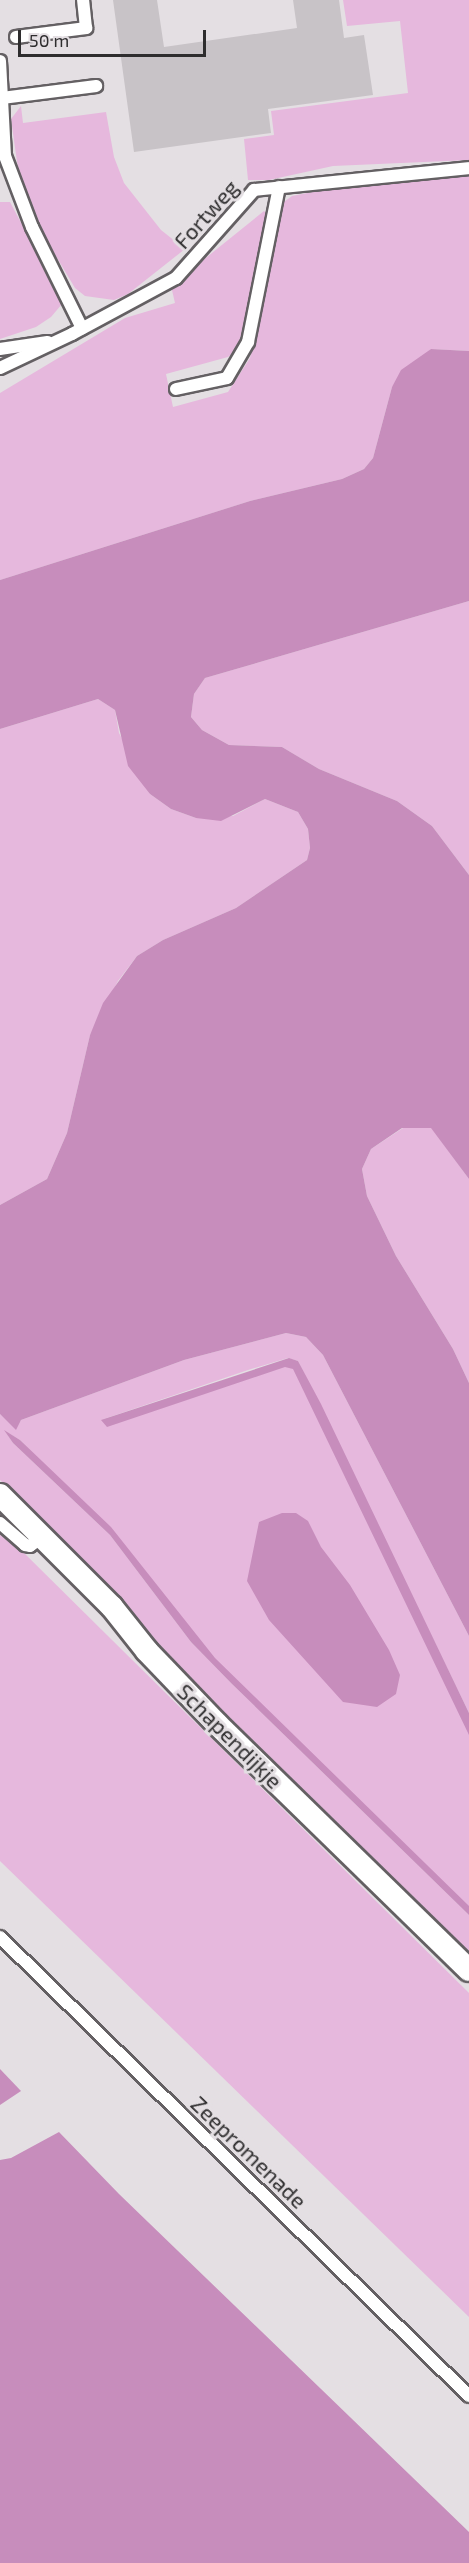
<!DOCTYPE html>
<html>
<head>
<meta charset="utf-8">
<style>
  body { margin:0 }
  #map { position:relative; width:469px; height:2563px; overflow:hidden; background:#e4dfe3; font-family:"Exo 2",sans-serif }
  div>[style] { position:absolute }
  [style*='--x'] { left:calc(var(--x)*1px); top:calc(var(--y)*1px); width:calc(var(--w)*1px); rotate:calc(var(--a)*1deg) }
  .green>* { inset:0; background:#e6b8dd }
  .water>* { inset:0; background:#c78dbc }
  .building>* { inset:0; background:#c8c3c7 }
  .roads { filter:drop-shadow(2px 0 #646063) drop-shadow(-2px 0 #646063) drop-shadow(0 2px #646063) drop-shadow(0 -2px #646063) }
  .lane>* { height:12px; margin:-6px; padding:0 6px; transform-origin:6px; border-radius:6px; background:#fff }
  .street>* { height:22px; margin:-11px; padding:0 11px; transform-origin:11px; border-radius:11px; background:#fff }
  span { translate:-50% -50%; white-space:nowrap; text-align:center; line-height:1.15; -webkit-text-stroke:6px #e4dfe3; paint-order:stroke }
  .street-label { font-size:22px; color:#2e2d2e }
  .scale { position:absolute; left:18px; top:30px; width:188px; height:27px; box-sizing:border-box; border:3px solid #2e2d2e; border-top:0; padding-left:8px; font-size:18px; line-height:21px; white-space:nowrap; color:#2e2d2e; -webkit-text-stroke:4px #e4dfe3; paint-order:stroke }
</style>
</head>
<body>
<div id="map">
  <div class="green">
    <i style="clip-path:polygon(343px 0,469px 0,469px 160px,333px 166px,269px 180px,248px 180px,244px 139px,274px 135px,271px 111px,408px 93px,400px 21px,347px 26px)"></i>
    <i style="clip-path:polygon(21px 106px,23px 123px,106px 112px,114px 157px,124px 183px,161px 230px,185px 249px,128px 294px,114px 300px,85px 296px,75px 288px,32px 216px,20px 183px,11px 119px)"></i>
    <i style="clip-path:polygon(469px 176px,469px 351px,431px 349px,392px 387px,373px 458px,364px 469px,342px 479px,250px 501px,0 580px,0 393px,125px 318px,175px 303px,171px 286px,264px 211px,268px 215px,238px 348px,228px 357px,166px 374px,173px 407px,228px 392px,250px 358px,281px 204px,292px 196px,348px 185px)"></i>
    <i style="clip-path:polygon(0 202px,10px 202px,60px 296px,62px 304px,51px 317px,36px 327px,0 339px)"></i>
    <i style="clip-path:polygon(469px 601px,469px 875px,432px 826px,397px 801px,319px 769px,282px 747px,229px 745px,202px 730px,191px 717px,194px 694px,205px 678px)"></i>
    <i style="clip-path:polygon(98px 699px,115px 710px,119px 733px,150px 794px,171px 809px,196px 818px,233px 816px,265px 799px,298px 812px,308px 829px,310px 848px,307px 860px,236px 908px,163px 940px,137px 956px,118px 981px,90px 1035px,67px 1133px,47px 1179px,0 1205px,0 729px)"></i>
    <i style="clip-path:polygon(403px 1128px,432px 1128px,469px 1179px,469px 1383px,453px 1349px,396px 1256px,367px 1196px,362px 1169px,371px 1149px)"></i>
    <i style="clip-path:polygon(286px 1333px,306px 1337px,323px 1355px,469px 1636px,469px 1713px,298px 1361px,288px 1358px,248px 1370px,101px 1420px,294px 1363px,469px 1721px,469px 1908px,219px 1665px,115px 1537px,20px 1440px,5px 1431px,13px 1443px,110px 1535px,191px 1642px,231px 1683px,469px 1915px,469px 1953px,302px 1794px,172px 1665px,78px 1556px,0 1480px,0 1414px,16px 1429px,21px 1420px,184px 1360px)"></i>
    <i style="clip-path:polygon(0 1535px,20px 1549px,469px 1993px,469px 2317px,0 1861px)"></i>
  </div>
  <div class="water">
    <i style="clip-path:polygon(431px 349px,469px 351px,469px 601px,205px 678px,194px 694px,191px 717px,202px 730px,229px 745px,282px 747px,319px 769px,397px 801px,432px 826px,469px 875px,469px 1179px,431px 1128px,402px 1128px,371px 1149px,362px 1169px,367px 1196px,396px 1256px,453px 1349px,469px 1383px,469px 1636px,323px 1355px,306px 1337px,286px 1333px,184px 1360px,21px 1420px,16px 1430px,0 1414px,0 1205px,47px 1179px,67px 1133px,90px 1035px,103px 1003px,137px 956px,163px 940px,236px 908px,307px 860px,310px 848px,308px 829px,298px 812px,265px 799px,221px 821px,196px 818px,171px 809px,150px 794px,128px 766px,115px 710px,98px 699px,0 729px,0 580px,250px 501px,342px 479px,364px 469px,373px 458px,392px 387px,401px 370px)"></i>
    <i style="clip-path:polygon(289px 1358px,298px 1361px,321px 1404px,469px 1713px,469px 1735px,293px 1369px,285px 1367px,107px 1427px,101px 1420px)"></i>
    <i style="clip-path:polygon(4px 1430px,20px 1440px,111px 1527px,215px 1658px,469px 1906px,469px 1915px,231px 1683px,191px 1642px,110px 1535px,13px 1443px)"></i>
    <i style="clip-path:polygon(282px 1513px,296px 1513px,308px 1521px,321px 1547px,350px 1585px,389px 1650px,400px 1675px,396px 1694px,377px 1707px,343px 1702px,269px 1620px,247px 1581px,259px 1522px)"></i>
    <i style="clip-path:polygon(0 2069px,21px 2091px,0 2105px)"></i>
    <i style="clip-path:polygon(59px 2132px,119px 2194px,469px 2532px,469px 2563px,0 2563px,0 2160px,11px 2158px)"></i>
  </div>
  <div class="building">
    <i style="clip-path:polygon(113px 0,157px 0,164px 47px,297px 28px,293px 0,339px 0,344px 38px,364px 35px,373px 95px,268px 109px,271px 133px,134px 152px)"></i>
  </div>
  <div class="roads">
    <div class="lane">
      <i style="--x:16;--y:37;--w:71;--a:-7.3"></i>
      <i style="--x:86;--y:28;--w:28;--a:-96"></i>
      <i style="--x:0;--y:61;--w:95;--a:87"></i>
      <i style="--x:5;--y:156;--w:76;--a:69.2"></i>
      <i style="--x:32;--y:227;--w:113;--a:63.7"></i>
      <i style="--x:2;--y:98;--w:95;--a:-7.3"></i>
      <i style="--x:0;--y:349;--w:48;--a:-8.5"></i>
      <i style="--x:0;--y:368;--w:80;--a:-25.3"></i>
      <i style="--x:72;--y:334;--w:118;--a:-28.3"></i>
      <i style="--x:176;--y:278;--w:118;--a:-48.4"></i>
      <i style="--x:254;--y:190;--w:216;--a:-5.8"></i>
      <i style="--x:176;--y:389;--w:52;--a:-12.2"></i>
      <i style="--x:227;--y:378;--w:42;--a:-59.7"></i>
      <i style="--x:248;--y:342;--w:158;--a:-78.7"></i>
      <i style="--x:0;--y:1523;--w:33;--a:41"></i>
      <i style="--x:25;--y:1545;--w:5;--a:11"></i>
      <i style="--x:30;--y:1546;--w:17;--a:-36"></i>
      <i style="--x:0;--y:1937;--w:656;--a:44.38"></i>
    </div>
    <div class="street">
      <i style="--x:0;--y:1495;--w:158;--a:45"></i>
      <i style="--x:112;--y:1607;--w:56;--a:51.5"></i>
      <i style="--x:147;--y:1651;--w:101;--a:46.2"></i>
      <i style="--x:217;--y:1724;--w:352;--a:44.3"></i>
    </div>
  </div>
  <div class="street-label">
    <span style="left:206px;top:214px;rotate:-48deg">Fortweg</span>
    <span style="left:230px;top:1736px;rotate:45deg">Schapendijkje</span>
    <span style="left:249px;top:2152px;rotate:44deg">Zeepromenade</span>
  </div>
  <div class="scale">50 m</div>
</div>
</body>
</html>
